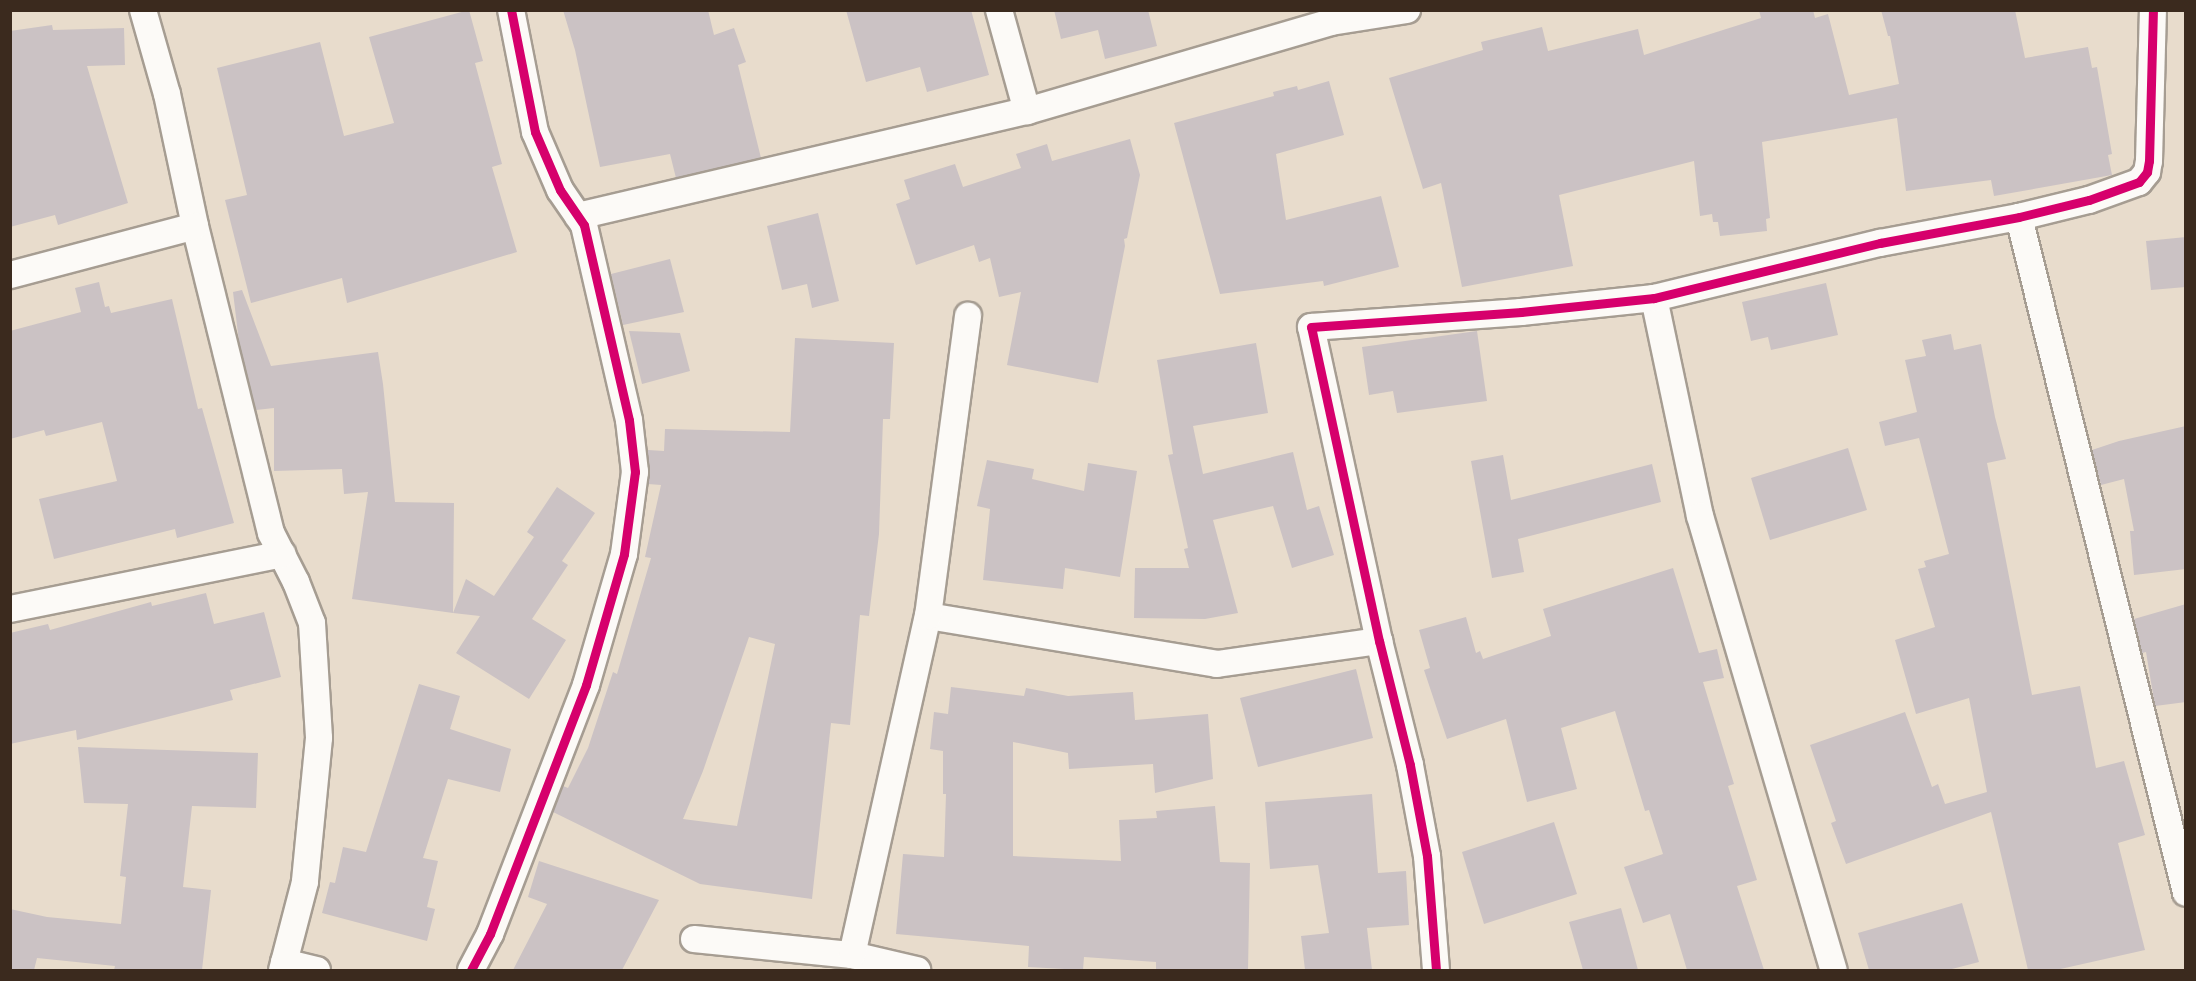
<!DOCTYPE html>
<html>
<head>
<meta charset="utf-8">
<style>
  body { margin:0 }
  #map { position:relative; width:2196px; height:981px; overflow:hidden; background:#e8dccc; font-family:Itim,sans-serif }
  div>[style] { position:absolute }
  [style*='--x'] { left:calc(var(--x)*1px); top:calc(var(--y)*1px); width:calc(var(--w)*1px); rotate:calc(var(--a)*1deg) }
  .building>* { inset:0; background:#cbc2c4 }
  .roads { filter:drop-shadow(2px 0 #a69d92) drop-shadow(-2px 0 #a69d92) drop-shadow(0 2px #a69d92) drop-shadow(0 -2px #a69d92) }
  .street>* { height:26px; margin:-13px; padding:0 13px; transform-origin:13px; border-radius:13px; background:#fcfaf7 }
  .cycleway>* { height:9px; margin:-4.5px; padding:0 4.5px; transform-origin:4.5px; border-radius:4.5px; background:#d6006c }
  span { translate:-50% -50%; white-space:nowrap; text-align:center; line-height:1.15; -webkit-text-stroke:4.5px #fcf5e5; paint-order:stroke }
  .frame { position:absolute; inset:0; border:12px solid #3b2a1e; pointer-events:none }
</style>
</head>
<body>
<div id="map">
  <div class="building">
    <i style="clip-path:polygon(469px 10px,483px 61px,475px 63px,502px 164px,492px 167px,517px 252px,347px 303px,342px 278px,251px 303px,225px 200px,247px 195px,217px 68px,320px 42px,344px 136px,394px 123px,369px 37px)"></i>
    <i style="clip-path:polygon(563px 10px,708px 10px,714px 35px,734px 28px,746px 62px,738px 65px,761px 158px,676px 178px,670px 154px,600px 167px,575px 50px)"></i>
    <i style="clip-path:polygon(846px 10px,971px 10px,989px 75px,927px 92px,920px 67px,866px 82px)"></i>
    <i style="clip-path:polygon(1054px 10px,1148px 10px,1157px 46px,1105px 59px,1098px 30px,1061px 39px)"></i>
    <i style="clip-path:polygon(1759px 10px,1813px 10px,1815px 18px,1828px 14px,1849px 95px,1899px 84px,1890px 36px,1888px 36px,1881px 10px,2015px 10px,2025px 58px,2088px 47px,2092px 68px,2097px 67px,2112px 154px,2108px 155px,2112px 175px,1994px 196px,1991px 180px,1906px 191px,1897px 118px,1762px 142px,1770px 218px,1766px 219px,1767px 231px,1720px 236px,1718px 222px,1713px 222px,1712px 214px,1700px 216px,1694px 161px,1559px 195px,1573px 266px,1462px 287px,1441px 183px,1423px 189px,1389px 78px,1483px 50px,1481px 42px,1542px 27px,1548px 51px,1638px 29px,1644px 55px,1761px 18px)"></i>
    <i style="clip-path:polygon(52px 25px,53px 30px,124px 28px,125px 65px,87px 66px,128px 203px,58px 225px,55px 215px,10px 227px,10px 31px)"></i>
    <i style="clip-path:polygon(1329px 81px,1344px 135px,1276px 154px,1286px 220px,1381px 196px,1399px 267px,1324px 286px,1323px 281px,1220px 294px,1174px 123px,1274px 96px,1273px 92px,1297px 86px,1298px 90px)"></i>
    <i style="clip-path:polygon(1130px 139px,1140px 175px,1127px 238px,1124px 239px,1125px 246px,1098px 383px,1007px 365px,1021px 292px,999px 297px,990px 258px,979px 262px,974px 245px,916px 265px,896px 204px,910px 199px,904px 180px,955px 164px,963px 187px,1021px 168px,1016px 154px,1047px 144px,1052px 161px)"></i>
    <i style="clip-path:polygon(818px 213px,839px 301px,812px 308px,807px 284px,782px 290px,767px 226px)"></i>
    <i style="clip-path:polygon(2186px 237px,2186px 287px,2151px 290px,2146px 241px)"></i>
    <i style="clip-path:polygon(670px 259px,684px 312px,623px 325px,611px 274px)"></i>
    <i style="clip-path:polygon(99px 282px,105px 307px,109px 306px,111px 313px,172px 299px,198px 409px,202px 408px,234px 523px,177px 538px,175px 529px,54px 559px,39px 499px,117px 481px,102px 422px,46px 436px,44px 430px,10px 439px,10px 331px,81px 312px,75px 288px)"></i>
    <i style="clip-path:polygon(1826px 283px,1838px 335px,1771px 350px,1768px 337px,1751px 341px,1742px 302px)"></i>
    <i style="clip-path:polygon(242px 290px,271px 366px,378px 352px,383px 384px,395px 502px,454px 503px,453px 613px,352px 599px,368px 492px,344px 494px,342px 469px,274px 471px,274px 408px,256px 410px,239px 342px,233px 292px)"></i>
    <i style="clip-path:polygon(629px 331px,680px 333px,690px 371px,642px 384px)"></i>
    <i style="clip-path:polygon(1477px 331px,1487px 401px,1397px 413px,1393px 391px,1369px 395px,1362px 347px)"></i>
    <i style="clip-path:polygon(1951px 334px,1954px 350px,1981px 344px,1995px 417px,2006px 459px,1987px 463px,2032px 695px,2080px 686px,2096px 768px,2124px 761px,2145px 835px,2118px 843px,2145px 950px,2056px 970px,2028px 970px,1991px 812px,1846px 864px,1831px 823px,1836px 821px,1810px 745px,1905px 712px,1932px 787px,1938px 784px,1945px 804px,1987px 792px,1969px 698px,1916px 714px,1895px 640px,1935px 627px,1918px 569px,1926px 567px,1924px 561px,1949px 554px,1919px 438px,1885px 446px,1879px 422px,1917px 412px,1905px 360px,1926px 356px,1922px 340px)"></i>
    <i style="clip-path:polygon(evenodd,795px 338px,894px 343px,890px 419px,883px 419px,879px 534px,869px 616px,860px 615px,850px 725px,831px 723px,812px 899px,700px 884px,553px 812px,563px 786px,568px 788px,588px 748px,613px 672px,617px 674px,651px 558px,645px 557px,661px 485px,648px 484px,648px 450px,664px 451px,665px 429px,790px 432px,795px 338px,749px 637px,775px 644px,737px 826px,683px 819px,703px 771px,749px 637px)"></i>
    <i style="clip-path:polygon(1256px 343px,1268px 413px,1193px 426px,1203px 474px,1293px 452px,1307px 510px,1319px 506px,1334px 555px,1292px 568px,1273px 506px,1213px 520px,1238px 613px,1205px 619px,1134px 618px,1135px 568px,1189px 568px,1184px 549px,1188px 548px,1168px 455px,1173px 454px,1157px 360px)"></i>
    <i style="clip-path:polygon(2186px 426px,2186px 569px,2134px 575px,2130px 531px,2134px 531px,2124px 479px,2101px 485px,2092px 450px,2119px 441px)"></i>
    <i style="clip-path:polygon(1848px 448px,1867px 510px,1770px 540px,1751px 478px)"></i>
    <i style="clip-path:polygon(1503px 455px,1511px 500px,1652px 464px,1661px 502px,1518px 539px,1524px 572px,1492px 578px,1471px 461px)"></i>
    <i style="clip-path:polygon(987px 460px,1034px 469px,1032px 479px,1084px 491px,1088px 463px,1137px 471px,1120px 577px,1065px 568px,1063px 589px,983px 580px,990px 509px,977px 506px)"></i>
    <i style="clip-path:polygon(557px 487px,595px 513px,562px 561px,568px 565px,532px 619px,566px 640px,529px 699px,456px 653px,480px 616px,453px 613px,466px 579px,494px 596px,534px 537px,527px 532px)"></i>
    <i style="clip-path:polygon(1673px 568px,1699px 653px,1717px 649px,1724px 678px,1703px 682px,1734px 784px,1728px 786px,1757px 880px,1737px 886px,1764px 970px,1687px 970px,1670px 914px,1643px 923px,1624px 867px,1663px 854px,1649px 810px,1645px 811px,1615px 711px,1561px 728px,1577px 789px,1527px 802px,1506px 719px,1447px 739px,1424px 670px,1430px 668px,1419px 630px,1466px 617px,1476px 653px,1480px 651px,1483px 659px,1551px 636px,1543px 609px)"></i>
    <i style="clip-path:polygon(206px 593px,214px 624px,264px 612px,281px 677px,230px 690px,233px 700px,77px 740px,76px 730px,10px 744px,10px 633px,48px 624px,50px 630px,151px 602px,152px 606px)"></i>
    <i style="clip-path:polygon(2186px 604px,2186px 702px,2155px 706px,2146px 652px,2142px 653px,2134px 619px)"></i>
    <i style="clip-path:polygon(1356px 669px,1373px 738px,1258px 767px,1240px 698px)"></i>
    <i style="clip-path:polygon(419px 684px,460px 696px,450px 729px,511px 749px,500px 792px,448px 779px,423px 858px,438px 861px,427px 907px,435px 909px,427px 941px,322px 913px,330px 882px,335px 883px,343px 847px,366px 852px)"></i>
    <i style="clip-path:polygon(951px 687px,1024px 696px,1026px 688px,1068px 696px,1133px 692px,1135px 720px,1208px 714px,1213px 779px,1155px 793px,1153px 764px,1069px 769px,1068px 753px,1013px 742px,1013px 856px,1121px 861px,1119px 820px,1157px 818px,1156px 811px,1215px 806px,1220px 862px,1250px 863px,1248px 970px,1156px 970px,1156px 962px,1084px 957px,1083px 970px,1028px 967px,1029px 946px,896px 934px,903px 854px,944px 857px,946px 794px,943px 794px,943px 751px,930px 749px,934px 712px,948px 714px)"></i>
    <i style="clip-path:polygon(78px 747px,258px 753px,256px 808px,192px 806px,183px 887px,211px 890px,202px 970px,114px 970px,115px 966px,37px 958px,34px 970px,10px 970px,10px 909px,47px 917px,121px 924px,126px 877px,120px 876px,128px 804px,84px 803px)"></i>
    <i style="clip-path:polygon(1372px 794px,1378px 873px,1406px 871px,1409px 925px,1367px 928px,1372px 970px,1305px 970px,1301px 936px,1329px 933px,1318px 865px,1270px 869px,1265px 802px)"></i>
    <i style="clip-path:polygon(1554px 822px,1577px 894px,1484px 924px,1462px 852px)"></i>
    <i style="clip-path:polygon(539px 861px,659px 900px,622px 970px,513px 970px,547px 904px,528px 897px)"></i>
    <i style="clip-path:polygon(1962px 903px,1979px 962px,1948px 970px,1869px 970px,1858px 933px)"></i>
    <i style="clip-path:polygon(1621px 908px,1638px 970px,1583px 970px,1569px 922px)"></i>
  </div>
  <div class="roads">
    <div class="street">
      <i style="--x:143;--y:10;--w:87;--a:74.1"></i>
      <i style="--x:167;--y:94;--w:135;--a:78"></i>
      <i style="--x:195;--y:226;--w:316;--a:76.1"></i>
      <i style="--x:271;--y:533;--w:55;--a:63"></i>
      <i style="--x:296;--y:582;--w:44;--a:68.7"></i>
      <i style="--x:312;--y:623;--w:115;--a:86.5"></i>
      <i style="--x:319;--y:738;--w:145;--a:95.6"></i>
      <i style="--x:305;--y:882;--w:91;--a:104.6"></i>
      <i style="--x:999;--y:10;--w:105;--a:74.5"></i>
      <i style="--x:578;--y:216;--w:461;--a:-13.2"></i>
      <i style="--x:1027;--y:111;--w:317;--a:-16.3"></i>
      <i style="--x:1331;--y:22;--w:77;--a:-9"></i>
      <i style="--x:2019;--y:217;--w:696;--a:76.12"></i>
      <i style="--x:10;--y:275;--w:191;--a:-14.8"></i>
      <i style="--x:1654;--y:298;--w:223;--a:78.1"></i>
      <i style="--x:1700;--y:516;--w:473;--a:73.6"></i>
      <i style="--x:10;--y:609;--w:278;--a:-11.4"></i>
      <i style="--x:928;--y:616;--w:293;--a:9.4"></i>
      <i style="--x:1217;--y:664;--w:164;--a:-8.1"></i>
      <i style="--x:694;--y:939;--w:159;--a:5.8"></i>
      <i style="--x:852;--y:955;--w:67;--a:13"></i>
      <i style="--x:852;--y:955;--w:347;--a:-77.4"></i>
      <i style="--x:928;--y:616;--w:303;--a:-82.4"></i>
      <i style="--x:284;--y:962;--w:34;--a:14"></i>
      <i style="--x:471;--y:970;--w:41;--a:-62.2"></i>
      <i style="--x:490;--y:934;--w:267;--a:-68.9"></i>
      <i style="--x:586;--y:685;--w:136;--a:-73.8"></i>
      <i style="--x:624;--y:554;--w:83;--a:-82.4"></i>
      <i style="--x:635;--y:472;--w:52;--a:-96.6"></i>
      <i style="--x:629;--y:420;--w:200;--a:-103"></i>
      <i style="--x:584;--y:225;--w:42;--a:-124.4"></i>
      <i style="--x:560;--y:190;--w:63;--a:-113.3"></i>
      <i style="--x:535;--y:132;--w:124;--a:-101.1"></i>
      <i style="--x:1436;--y:970;--w:114;--a:-94.5"></i>
      <i style="--x:1427;--y:856;--w:93;--a:-100.6"></i>
      <i style="--x:1410;--y:765;--w:128;--a:-104"></i>
      <i style="--x:1379;--y:641;--w:321;--a:-102.2"></i>
      <i style="--x:1311;--y:327;--w:211;--a:-4.1"></i>
      <i style="--x:1521;--y:312;--w:134;--a:-6"></i>
      <i style="--x:1654;--y:298;--w:233;--a:-13.7"></i>
      <i style="--x:1880;--y:243;--w:141;--a:-10.6"></i>
      <i style="--x:2019;--y:217;--w:72;--a:-13.7"></i>
      <i style="--x:2089;--y:200;--w:53;--a:-19.8"></i>
      <i style="--x:2139;--y:182;--w:13;--a:-51"></i>
      <i style="--x:2147;--y:172;--w:11;--a:-80"></i>
      <i style="--x:2149;--y:161;--w:151;--a:-88.5"></i>
    </div>
  </div>
  <div class="cycleway">
    <i style="--x:471;--y:970;--w:41;--a:-62.2"></i>
    <i style="--x:490;--y:934;--w:267;--a:-68.9"></i>
    <i style="--x:586;--y:685;--w:136;--a:-73.8"></i>
    <i style="--x:624;--y:554;--w:83;--a:-82.4"></i>
    <i style="--x:635;--y:472;--w:52;--a:-96.6"></i>
    <i style="--x:629;--y:420;--w:200;--a:-103"></i>
    <i style="--x:584;--y:225;--w:42;--a:-124.4"></i>
    <i style="--x:560;--y:190;--w:63;--a:-113.3"></i>
    <i style="--x:535;--y:132;--w:124;--a:-101.1"></i>
    <i style="--x:1436;--y:970;--w:114;--a:-94.5"></i>
    <i style="--x:1427;--y:856;--w:93;--a:-100.6"></i>
    <i style="--x:1410;--y:765;--w:128;--a:-104"></i>
    <i style="--x:1379;--y:641;--w:321;--a:-102.2"></i>
    <i style="--x:1311;--y:327;--w:211;--a:-4.1"></i>
    <i style="--x:1521;--y:312;--w:134;--a:-6"></i>
    <i style="--x:1654;--y:298;--w:233;--a:-13.7"></i>
    <i style="--x:1880;--y:243;--w:141;--a:-10.6"></i>
    <i style="--x:2019;--y:217;--w:72;--a:-13.7"></i>
    <i style="--x:2089;--y:200;--w:53;--a:-19.8"></i>
    <i style="--x:2139;--y:182;--w:13;--a:-51"></i>
    <i style="--x:2147;--y:172;--w:11;--a:-80"></i>
    <i style="--x:2149;--y:161;--w:151;--a:-88.5"></i>
  </div>
  <div class="frame"></div>
</div>
</body>
</html>
